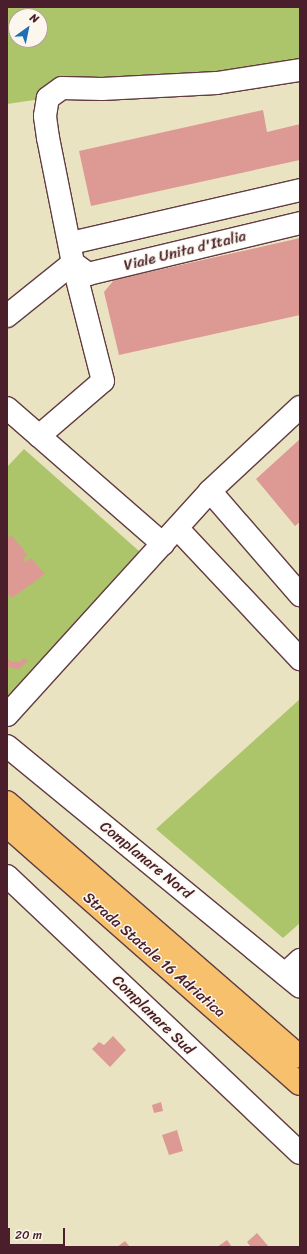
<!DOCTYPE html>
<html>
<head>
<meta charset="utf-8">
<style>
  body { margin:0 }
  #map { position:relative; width:307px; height:1254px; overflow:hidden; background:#eae3c2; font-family:Sriracha,sans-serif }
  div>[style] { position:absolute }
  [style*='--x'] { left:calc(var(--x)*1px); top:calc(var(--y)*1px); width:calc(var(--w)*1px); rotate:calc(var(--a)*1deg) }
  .green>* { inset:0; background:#acc56b }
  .building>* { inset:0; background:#dd9994 }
  .roads { filter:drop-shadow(1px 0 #623c42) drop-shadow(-1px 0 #623c42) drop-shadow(0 1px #623c42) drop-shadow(0 -1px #623c42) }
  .minor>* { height:22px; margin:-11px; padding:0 11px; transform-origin:11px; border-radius:11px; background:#fff }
  .highway>* { height:22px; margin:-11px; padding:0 11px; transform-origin:11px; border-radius:11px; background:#f7c06c }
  span { translate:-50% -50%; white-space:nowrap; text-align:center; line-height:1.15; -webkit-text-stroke:3px #fbf7ec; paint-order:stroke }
  .street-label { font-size:15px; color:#4a1f2b }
  .frame { position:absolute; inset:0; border:8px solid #4a1f2b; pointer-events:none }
  .north { position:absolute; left:8px; top:8px; width:40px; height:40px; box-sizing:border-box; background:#fbf7ec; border:1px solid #b4a19f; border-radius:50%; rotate:33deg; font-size:11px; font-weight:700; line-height:16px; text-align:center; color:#4a1f2b }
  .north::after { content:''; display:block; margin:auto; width:14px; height:18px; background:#1f6fb2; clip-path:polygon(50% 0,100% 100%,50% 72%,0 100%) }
  .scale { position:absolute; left:8px; top:1228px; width:57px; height:18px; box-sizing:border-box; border:2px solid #4a1f2b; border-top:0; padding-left:5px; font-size:12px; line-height:14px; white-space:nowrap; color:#4a1f2b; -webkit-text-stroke:3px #fbf7ec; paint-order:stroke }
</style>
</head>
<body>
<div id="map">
  <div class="green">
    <i style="clip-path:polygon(evenodd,7px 7px,300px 7px,300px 61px,7px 104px,7px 7px,16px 16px,40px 16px,40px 40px,16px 40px,16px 16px)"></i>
    <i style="clip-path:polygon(24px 449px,148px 559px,7px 718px,7px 467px)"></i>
    <i style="clip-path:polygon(300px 699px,300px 923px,283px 938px,156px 829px)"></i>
  </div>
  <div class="building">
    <i style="clip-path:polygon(263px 110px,267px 132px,300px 124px,300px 160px,91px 206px,79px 151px)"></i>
    <i style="clip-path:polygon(300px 238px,300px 315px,119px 355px,104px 292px,114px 280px)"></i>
    <i style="clip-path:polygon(300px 439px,300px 522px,295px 526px,256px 479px)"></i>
    <i style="clip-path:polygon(11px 535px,28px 555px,23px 559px,26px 562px,31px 558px,45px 574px,12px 598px,7px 593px,7px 538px)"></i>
    <i style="clip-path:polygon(7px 658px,12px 662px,19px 662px,24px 658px,28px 661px,19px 669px,7px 667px)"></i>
    <i style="clip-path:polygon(113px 1036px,126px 1050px,110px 1067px,92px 1049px,99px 1042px,104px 1045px)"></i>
    <i style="clip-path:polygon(161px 1102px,163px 1111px,154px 1113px,152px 1105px)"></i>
    <i style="clip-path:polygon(177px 1130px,183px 1151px,169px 1155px,162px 1135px)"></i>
    <i style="clip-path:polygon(257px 1233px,269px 1247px,251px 1247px,247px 1242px)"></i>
    <i style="clip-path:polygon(227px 1240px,232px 1247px,217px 1247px)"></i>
    <i style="clip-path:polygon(125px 1241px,130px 1247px,117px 1247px)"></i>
  </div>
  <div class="roads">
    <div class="minor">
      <i style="--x:71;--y:243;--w:235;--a:-13"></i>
      <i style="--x:73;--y:263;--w:19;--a:36"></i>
      <i style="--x:88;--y:274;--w:218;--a:-13.5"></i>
      <i style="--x:7;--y:316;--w:85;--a:-38.8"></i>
      <i style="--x:7;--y:408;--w:207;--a:41.1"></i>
      <i style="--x:39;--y:436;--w:84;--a:-40.7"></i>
      <i style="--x:103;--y:381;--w:122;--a:-104.3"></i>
      <i style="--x:73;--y:263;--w:127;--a:-101.3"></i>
      <i style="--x:48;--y:138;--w:22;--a:-98"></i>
      <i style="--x:45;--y:116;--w:18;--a:-81"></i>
      <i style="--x:48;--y:98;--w:17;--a:-36"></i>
      <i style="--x:62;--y:88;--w:40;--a:1.4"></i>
      <i style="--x:102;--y:89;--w:115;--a:-3"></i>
      <i style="--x:217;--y:83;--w:84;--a:-8.9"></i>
      <i style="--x:210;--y:491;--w:138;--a:49.1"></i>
      <i style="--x:177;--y:528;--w:180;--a:46.8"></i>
      <i style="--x:7;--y:715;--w:302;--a:-47.8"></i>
      <i style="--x:210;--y:491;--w:123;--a:-43"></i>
      <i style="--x:7;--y:746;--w:379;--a:39.4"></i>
      <i style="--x:7;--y:876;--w:403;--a:43.4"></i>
      <i style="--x:285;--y:974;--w:21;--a:-43"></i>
    </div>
    <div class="highway">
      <i style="--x:7;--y:802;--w:388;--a:41"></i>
      <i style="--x:7;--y:826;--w:390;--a:41.4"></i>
    </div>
  </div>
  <div class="street-label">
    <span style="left:185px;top:251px;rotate:-14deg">Viale Unita d'Italia</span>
    <span style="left:146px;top:860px;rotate:39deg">Complanare Nord</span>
    <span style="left:154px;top:955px;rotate:41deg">Strada Statale 16 Adriatica</span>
    <span style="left:153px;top:1015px;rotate:44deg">Complanare Sud</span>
  </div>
  <div class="frame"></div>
  <div class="north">N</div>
  <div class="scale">20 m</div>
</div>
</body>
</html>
